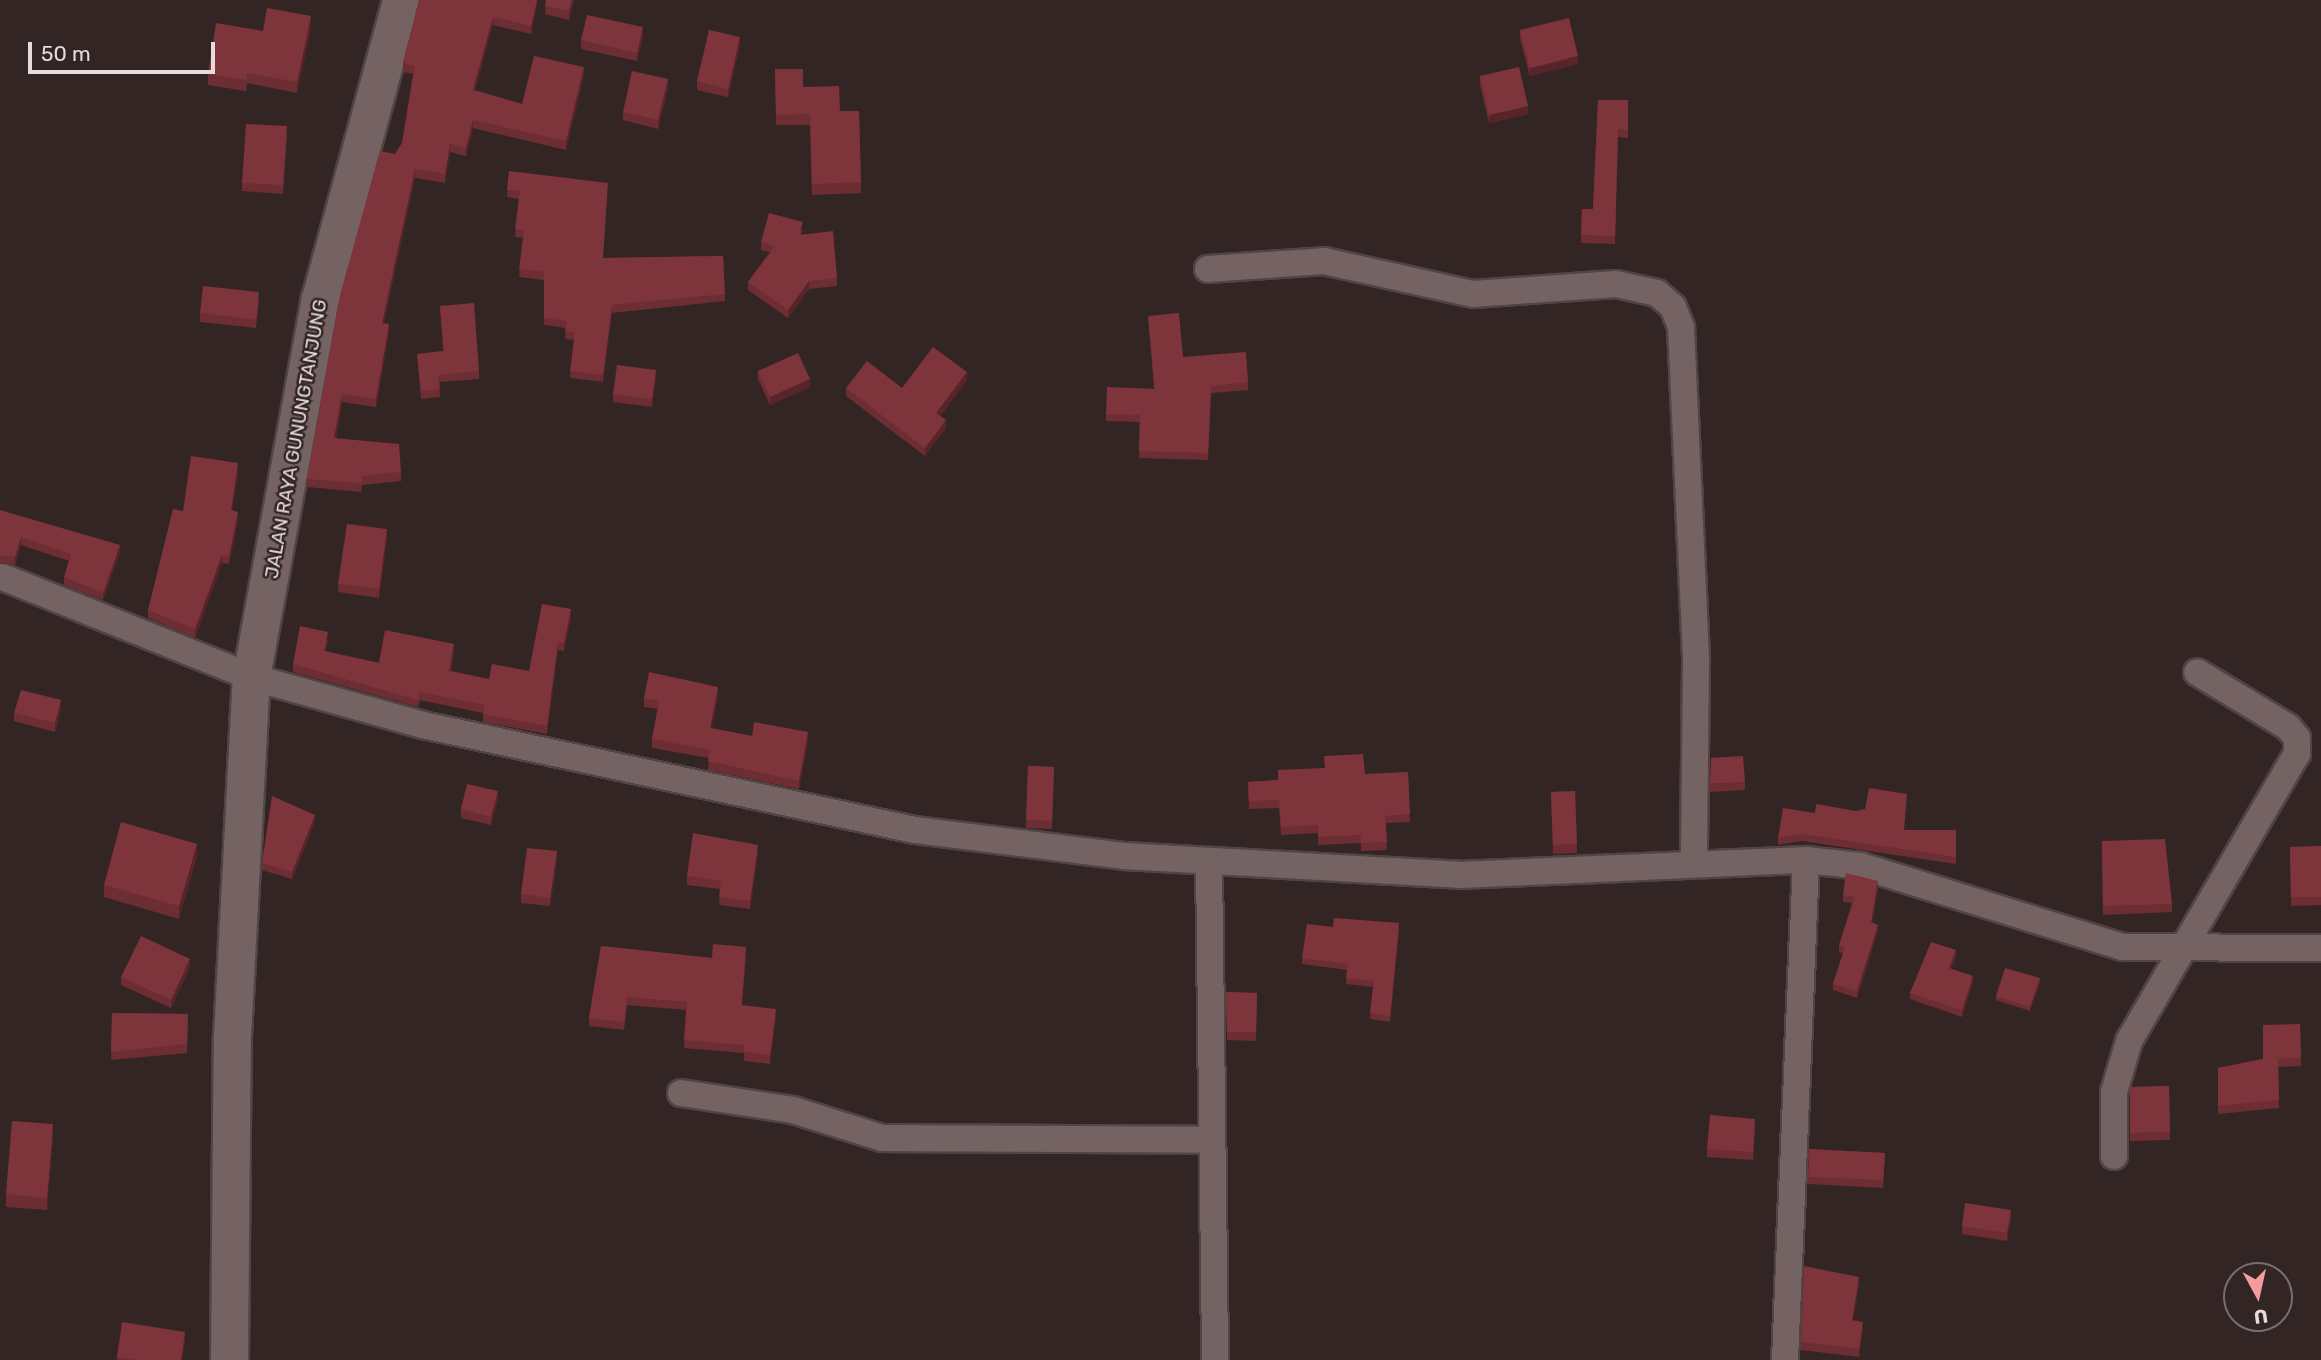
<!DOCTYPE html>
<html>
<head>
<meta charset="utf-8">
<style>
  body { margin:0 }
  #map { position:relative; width:2321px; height:1360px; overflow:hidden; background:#342525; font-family:Rubik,sans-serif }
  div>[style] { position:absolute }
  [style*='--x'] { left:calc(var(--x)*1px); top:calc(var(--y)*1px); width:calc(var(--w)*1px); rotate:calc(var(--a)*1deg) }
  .roads { filter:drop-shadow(2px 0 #504444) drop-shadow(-2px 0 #504444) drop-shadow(0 2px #504444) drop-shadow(0 -2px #504444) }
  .street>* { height:26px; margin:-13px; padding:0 13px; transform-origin:13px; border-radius:13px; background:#756363 }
  .secondary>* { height:37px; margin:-18.5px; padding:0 18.5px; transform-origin:18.5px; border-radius:18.5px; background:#756363 }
  .wall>* { inset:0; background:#6c2d33 }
  .shaded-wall>* { inset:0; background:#582429 }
  .building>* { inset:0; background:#7e343b }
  span { translate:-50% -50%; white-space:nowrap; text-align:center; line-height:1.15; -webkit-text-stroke:5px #342525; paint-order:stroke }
  .street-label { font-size:19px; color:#e6dcdc }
  .north { position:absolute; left:2223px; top:1262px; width:70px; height:70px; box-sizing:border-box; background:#342525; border:2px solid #7b6e6e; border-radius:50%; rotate:172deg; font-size:19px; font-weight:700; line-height:28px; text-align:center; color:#e6dcdc }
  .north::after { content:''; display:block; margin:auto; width:24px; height:32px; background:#f59b9e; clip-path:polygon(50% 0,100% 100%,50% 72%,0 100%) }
  .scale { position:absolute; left:28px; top:42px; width:187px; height:32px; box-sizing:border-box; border:4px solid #e6dcdc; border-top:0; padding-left:9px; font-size:21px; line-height:24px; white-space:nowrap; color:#e6dcdc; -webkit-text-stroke:5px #342525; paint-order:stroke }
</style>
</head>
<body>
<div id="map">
  <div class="roads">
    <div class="street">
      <i style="--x:1208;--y:269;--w:116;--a:-3.9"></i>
      <i style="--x:1324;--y:261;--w:153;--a:12.5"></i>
      <i style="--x:1473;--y:294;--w:143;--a:-4"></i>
      <i style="--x:1616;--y:284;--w:42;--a:12.4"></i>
      <i style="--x:1657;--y:293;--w:21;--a:41"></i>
      <i style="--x:1673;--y:307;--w:22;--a:68"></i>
      <i style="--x:1681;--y:327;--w:334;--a:87.4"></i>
      <i style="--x:1696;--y:661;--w:201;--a:90.6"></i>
      <i style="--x:0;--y:576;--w:271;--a:21.9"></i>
      <i style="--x:251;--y:677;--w:179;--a:15.6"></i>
      <i style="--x:423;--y:725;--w:503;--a:12.05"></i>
      <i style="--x:915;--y:830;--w:211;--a:7.1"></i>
      <i style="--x:1124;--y:856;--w:336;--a:3.2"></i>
      <i style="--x:1459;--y:875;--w:347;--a:-2.5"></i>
      <i style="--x:1806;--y:860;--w:55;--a:6.2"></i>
      <i style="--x:1861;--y:866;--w:273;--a:17.2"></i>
      <i style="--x:2122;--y:947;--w:199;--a:0.3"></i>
      <i style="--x:1209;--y:861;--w:499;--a:89.3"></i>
      <i style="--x:681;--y:1093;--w:113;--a:8.6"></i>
      <i style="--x:793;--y:1110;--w:93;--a:17.5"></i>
      <i style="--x:882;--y:1138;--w:328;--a:0.3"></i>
      <i style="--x:2114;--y:1156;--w:64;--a:-90"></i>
      <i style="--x:2114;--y:1092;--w:53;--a:-73.6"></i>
      <i style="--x:2129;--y:1041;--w:333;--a:-59.7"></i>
      <i style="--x:2297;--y:754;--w:16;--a:-90"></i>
      <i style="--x:2297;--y:738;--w:14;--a:-129"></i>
      <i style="--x:2288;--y:727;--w:106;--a:-148.9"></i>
      <i style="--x:1785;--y:1360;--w:500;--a:-87.59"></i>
    </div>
    <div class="secondary">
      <i style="--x:229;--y:1360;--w:324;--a:-89.5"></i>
      <i style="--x:232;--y:1036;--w:360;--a:-87"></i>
      <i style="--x:251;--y:677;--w:384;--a:-79.7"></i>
      <i style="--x:320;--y:299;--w:310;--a:-74.8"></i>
    </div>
  </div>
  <div class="wall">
    <i style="clip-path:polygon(419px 0,537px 0,537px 5px,531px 34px,493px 25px,475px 90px,522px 104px,584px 75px,566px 150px,473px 128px,466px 156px,450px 152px,445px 183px,415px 178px,384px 323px,389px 332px,376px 407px,342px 402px,336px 438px,401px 472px,401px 481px,362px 485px,361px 492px,307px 487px,307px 479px,395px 154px,402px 143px,413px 74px,403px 72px,403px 63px)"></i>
    <i style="clip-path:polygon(546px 0,574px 0,569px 20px,545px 14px)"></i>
    <i style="clip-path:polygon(311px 27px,297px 93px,247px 83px,246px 91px,208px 85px,208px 74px,263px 31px)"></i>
    <i style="clip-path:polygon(1520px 30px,1578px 64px,1530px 76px,1520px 39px)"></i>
    <i style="clip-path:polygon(643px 36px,637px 61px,581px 49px,581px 40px)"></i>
    <i style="clip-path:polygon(740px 45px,728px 97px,697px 90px,697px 81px)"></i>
    <i style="clip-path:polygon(775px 69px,840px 111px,859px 111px,861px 193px,812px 195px,810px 125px,776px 125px)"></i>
    <i style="clip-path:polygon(1480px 76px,1528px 114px,1489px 123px,1480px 85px)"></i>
    <i style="clip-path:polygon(668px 88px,658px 129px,623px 120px,623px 112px)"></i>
    <i style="clip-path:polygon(1598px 100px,1628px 100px,1628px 138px,1618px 137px,1615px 244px,1581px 243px,1582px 209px,1593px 209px)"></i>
    <i style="clip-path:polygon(287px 134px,283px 194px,242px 191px,242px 183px)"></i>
    <i style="clip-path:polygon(509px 171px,603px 258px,723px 256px,725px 301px,612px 313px,603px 382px,570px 378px,574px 340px,565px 339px,566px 328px,544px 325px,544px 280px,519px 277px,523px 238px,515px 237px,519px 199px,507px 197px)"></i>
    <i style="clip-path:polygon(803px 229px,801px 235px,837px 278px,837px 286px,809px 289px,788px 318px,748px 290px,748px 282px,770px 252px,761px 250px,761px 242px)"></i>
    <i style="clip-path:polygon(259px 300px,256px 328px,200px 322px,200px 313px)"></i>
    <i style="clip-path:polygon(440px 306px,479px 371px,479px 379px,439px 382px,440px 397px,421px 399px,417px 354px,443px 351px)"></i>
    <i style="clip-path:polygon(1148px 316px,1183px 357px,1248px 382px,1248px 390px,1211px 393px,1208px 460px,1139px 458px,1140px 422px,1106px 421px,1106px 414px,1154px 389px)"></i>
    <i style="clip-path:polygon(758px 371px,810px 387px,770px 405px,758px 379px)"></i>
    <i style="clip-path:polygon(656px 378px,652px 407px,613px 402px,613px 394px)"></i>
    <i style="clip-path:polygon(967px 380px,940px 416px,946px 428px,925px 456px,846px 396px,846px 388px,902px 388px)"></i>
    <i style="clip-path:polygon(238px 472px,232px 510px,238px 520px,229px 564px,222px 563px,195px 638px,148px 618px,148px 610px,183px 511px)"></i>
    <i style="clip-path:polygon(0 510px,120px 552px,103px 600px,64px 585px,64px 577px,69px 561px,21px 545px,15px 565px,0 564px)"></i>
    <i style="clip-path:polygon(387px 538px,379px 598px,338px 592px,338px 584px)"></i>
    <i style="clip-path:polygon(571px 617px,564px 651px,558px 650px,547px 734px,483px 722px,483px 713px,420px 700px,418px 707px,293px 672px,293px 664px,328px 639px,325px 651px,379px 663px,454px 652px,451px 671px,489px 679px,529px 671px)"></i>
    <i style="clip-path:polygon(718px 695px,711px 728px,752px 736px,808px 741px,799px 789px,708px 770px,709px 758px,652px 748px,652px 739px,658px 709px,644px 707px,644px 698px)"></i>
    <i style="clip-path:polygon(61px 709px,55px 732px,14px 721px,14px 713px)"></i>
    <i style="clip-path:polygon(1028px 766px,1054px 767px,1052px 829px,1026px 828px)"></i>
    <i style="clip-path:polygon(1408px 772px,1410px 822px,1386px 823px,1387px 850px,1361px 851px,1361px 843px,1318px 845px,1318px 833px,1281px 835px,1279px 808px,1249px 809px,1248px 782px)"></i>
    <i style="clip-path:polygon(1745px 782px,1745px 790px,1710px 792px,1710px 784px)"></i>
    <i style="clip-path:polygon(1575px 791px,1577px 853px,1553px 854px,1551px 792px)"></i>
    <i style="clip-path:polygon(498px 800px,491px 825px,461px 818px,461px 809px)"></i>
    <i style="clip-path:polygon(1815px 813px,1905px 830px,1956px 830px,1956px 864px,1802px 841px,1778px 845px,1778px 838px)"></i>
    <i style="clip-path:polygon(315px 822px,292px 879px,262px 870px,262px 863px)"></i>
    <i style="clip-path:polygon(2102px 841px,2172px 904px,2172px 912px,2103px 915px)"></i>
    <i style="clip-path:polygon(2321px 846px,2321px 905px,2291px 906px,2290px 847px)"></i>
    <i style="clip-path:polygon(758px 853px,750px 909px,719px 905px,720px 889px,687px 885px,687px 876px)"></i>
    <i style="clip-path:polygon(197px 856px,179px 919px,104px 897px,104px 885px)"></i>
    <i style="clip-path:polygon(557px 860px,550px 906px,521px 903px,521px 894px)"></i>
    <i style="clip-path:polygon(1878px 888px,1872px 923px,1878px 931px,1857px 998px,1833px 990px,1833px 984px,1843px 953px,1839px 952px,1839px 945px,1852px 903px,1843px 902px,1843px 895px)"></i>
    <i style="clip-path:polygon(1333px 927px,1399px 929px,1390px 1022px,1370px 1019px,1373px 987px,1346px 984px,1347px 970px,1302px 964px,1302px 958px)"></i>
    <i style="clip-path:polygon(601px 946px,712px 958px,746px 955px,742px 1005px,776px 1017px,770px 1064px,744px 1061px,744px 1053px,684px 1048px,686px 1010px,627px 1005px,624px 1030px,589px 1026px,589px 1018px)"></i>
    <i style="clip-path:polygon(1956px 956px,1951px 969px,1973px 982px,1962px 1017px,1910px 999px,1910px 993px)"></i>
    <i style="clip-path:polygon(190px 967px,171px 1008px,121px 985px,121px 977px)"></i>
    <i style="clip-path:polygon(2040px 982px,2030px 1011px,1996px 1000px,1996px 996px)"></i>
    <i style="clip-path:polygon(1226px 992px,1257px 993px,1256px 1041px,1227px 1040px)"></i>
    <i style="clip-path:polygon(112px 1013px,188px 1014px,187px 1053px,111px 1060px)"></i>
    <i style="clip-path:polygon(2300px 1024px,2301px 1066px,2278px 1067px,2279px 1108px,2218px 1114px,2218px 1068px,2263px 1059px)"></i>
    <i style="clip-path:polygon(2169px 1086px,2170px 1140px,2130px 1141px,2130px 1087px)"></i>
    <i style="clip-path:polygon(1755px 1127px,1753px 1160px,1707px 1157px,1707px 1149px)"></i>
    <i style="clip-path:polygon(53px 1136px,47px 1210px,6px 1207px,6px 1194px)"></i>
    <i style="clip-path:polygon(1809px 1149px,1885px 1153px,1883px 1188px,1808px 1184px)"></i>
    <i style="clip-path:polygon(2011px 1218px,2007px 1241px,1962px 1234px,1962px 1226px)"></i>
    <i style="clip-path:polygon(1804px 1266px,1859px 1285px,1853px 1320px,1863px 1330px,1859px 1357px,1801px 1350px)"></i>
    <i style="clip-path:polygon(185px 1340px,182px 1360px,117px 1360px,117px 1357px)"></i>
  </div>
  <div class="shaded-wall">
    <i style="clip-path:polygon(537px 0,537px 5px,531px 34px,531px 26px)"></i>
    <i style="clip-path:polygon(572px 0,574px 0,569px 20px,569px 11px)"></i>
    <i style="clip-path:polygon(311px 16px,311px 27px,297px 93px,297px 82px)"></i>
    <i style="clip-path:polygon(493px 17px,493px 25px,473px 98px,473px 90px)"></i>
    <i style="clip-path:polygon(643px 27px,643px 36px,637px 61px,637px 53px)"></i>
    <i style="clip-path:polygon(740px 37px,740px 45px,728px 97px,728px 89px)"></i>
    <i style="clip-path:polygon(1578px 56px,1578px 64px,1530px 76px,1530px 68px)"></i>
    <i style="clip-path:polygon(584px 67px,584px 75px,566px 150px,566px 141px)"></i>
    <i style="clip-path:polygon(668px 79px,668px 88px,658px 129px,658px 120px)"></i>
    <i style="clip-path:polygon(1528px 106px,1528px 114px,1489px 123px,1489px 115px)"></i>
    <i style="clip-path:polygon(473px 120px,473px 128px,466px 156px,466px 148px)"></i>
    <i style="clip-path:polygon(450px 144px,450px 152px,445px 183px,445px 174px)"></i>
    <i style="clip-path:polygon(415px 169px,415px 178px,382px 331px,382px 323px)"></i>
    <i style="clip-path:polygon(809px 281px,809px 289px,788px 318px,788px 310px)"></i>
    <i style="clip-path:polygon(612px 305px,612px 313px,603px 382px,603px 375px)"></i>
    <i style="clip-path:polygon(389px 324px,389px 332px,376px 407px,376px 399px)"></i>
    <i style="clip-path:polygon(656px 370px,656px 378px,652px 407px,652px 399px)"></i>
    <i style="clip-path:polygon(967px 372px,967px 380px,936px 421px,936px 413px)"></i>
    <i style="clip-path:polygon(810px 379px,810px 387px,770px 405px,770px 397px)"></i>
    <i style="clip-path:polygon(342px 394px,342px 402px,334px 447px,334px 438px)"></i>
    <i style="clip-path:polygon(946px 420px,946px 428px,925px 456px,925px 448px)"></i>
    <i style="clip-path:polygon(238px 463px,238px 472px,231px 518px,231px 510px)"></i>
    <i style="clip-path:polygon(238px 512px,238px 520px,229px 564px,229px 556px)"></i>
    <i style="clip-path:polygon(387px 529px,387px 538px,379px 598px,379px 589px)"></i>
    <i style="clip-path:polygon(21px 537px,21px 545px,15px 565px,15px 557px)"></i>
    <i style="clip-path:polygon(120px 545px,120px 552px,103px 600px,103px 593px)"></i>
    <i style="clip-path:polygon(222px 555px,222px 563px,195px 638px,195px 629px)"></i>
    <i style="clip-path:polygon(571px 609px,571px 617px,564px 651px,564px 643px)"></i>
    <i style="clip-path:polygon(558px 642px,558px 650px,547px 734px,547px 726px)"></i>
    <i style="clip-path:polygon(454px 644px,454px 652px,449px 679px,449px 671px)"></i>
    <i style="clip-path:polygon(718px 687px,718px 695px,710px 736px,710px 728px)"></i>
    <i style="clip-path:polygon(61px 700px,61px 709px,55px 732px,55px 723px)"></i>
    <i style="clip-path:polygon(808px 732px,808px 741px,799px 789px,799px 781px)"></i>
    <i style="clip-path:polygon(498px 791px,498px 800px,491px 825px,491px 817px)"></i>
    <i style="clip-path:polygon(315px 815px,315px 822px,292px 879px,292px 872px)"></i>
    <i style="clip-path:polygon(197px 844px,197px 856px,179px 919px,179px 906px)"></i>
    <i style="clip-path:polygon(758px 845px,758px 853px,750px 909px,750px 901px)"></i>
    <i style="clip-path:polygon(557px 851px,557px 860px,550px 906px,550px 898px)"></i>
    <i style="clip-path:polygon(1878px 881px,1878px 888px,1871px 929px,1871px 922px)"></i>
    <i style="clip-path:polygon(1878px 925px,1878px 931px,1857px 998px,1857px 991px)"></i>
    <i style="clip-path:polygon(1956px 950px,1956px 956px,1949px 975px,1949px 968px)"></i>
    <i style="clip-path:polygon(190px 959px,190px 967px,171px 1008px,171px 1000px)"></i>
    <i style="clip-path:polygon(1973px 976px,1973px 982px,1962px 1017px,1962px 1010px)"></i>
    <i style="clip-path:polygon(2040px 978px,2040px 982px,2030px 1011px,2030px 1007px)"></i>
    <i style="clip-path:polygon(776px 1009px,776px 1017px,770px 1064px,770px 1055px)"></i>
    <i style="clip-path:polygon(53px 1124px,53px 1136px,47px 1210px,47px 1198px)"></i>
    <i style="clip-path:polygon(2011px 1210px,2011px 1218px,2007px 1241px,2007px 1233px)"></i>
    <i style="clip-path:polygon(1859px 1277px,1859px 1285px,1852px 1329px,1852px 1320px)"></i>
    <i style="clip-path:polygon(1863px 1322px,1863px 1330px,1859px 1357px,1859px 1349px)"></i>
    <i style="clip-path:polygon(185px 1332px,185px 1340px,182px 1360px,181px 1360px)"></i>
  </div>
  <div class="building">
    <i style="clip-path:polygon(419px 0,537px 0,531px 26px,493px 17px,473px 90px,522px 104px,534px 56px,584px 67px,566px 141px,473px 120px,466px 148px,450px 144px,445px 174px,415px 169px,382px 323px,389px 324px,376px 399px,342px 394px,334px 438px,399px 444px,401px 472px,362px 476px,361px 483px,307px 479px,340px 295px,380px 151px,395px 154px,402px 143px,415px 66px,403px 63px)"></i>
    <i style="clip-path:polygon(546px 0,572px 0,569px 11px,545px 6px)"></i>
    <i style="clip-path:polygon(267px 8px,311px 16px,297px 82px,247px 73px,246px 80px,208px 74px,216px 23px,263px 31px)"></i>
    <i style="clip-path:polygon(587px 15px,643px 27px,637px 53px,581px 40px)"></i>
    <i style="clip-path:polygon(1569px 18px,1578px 56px,1530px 68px,1520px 30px)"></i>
    <i style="clip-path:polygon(709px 30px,740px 37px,728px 89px,697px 81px)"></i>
    <i style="clip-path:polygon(1519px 67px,1528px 106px,1489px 115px,1480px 76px)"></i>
    <i style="clip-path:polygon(775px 69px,803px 69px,803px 87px,839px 86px,840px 111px,859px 111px,861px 182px,812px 184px,810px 114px,776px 115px)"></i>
    <i style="clip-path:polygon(632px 71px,668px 79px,658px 120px,623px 112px)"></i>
    <i style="clip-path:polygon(1598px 100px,1628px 100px,1628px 130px,1618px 129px,1615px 236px,1581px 235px,1582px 209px,1593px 209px)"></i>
    <i style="clip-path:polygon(246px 124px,287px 126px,283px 185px,242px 183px)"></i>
    <i style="clip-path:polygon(509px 171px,608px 183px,603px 258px,723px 256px,725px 294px,612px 305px,603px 375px,570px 371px,575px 332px,565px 331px,567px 321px,544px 318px,544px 272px,519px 269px,524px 231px,515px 229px,520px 191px,507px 190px)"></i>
    <i style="clip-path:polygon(769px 213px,803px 222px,799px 235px,833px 231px,837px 278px,809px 281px,788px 310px,748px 282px,775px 246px,761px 242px)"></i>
    <i style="clip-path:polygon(203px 286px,259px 292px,256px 320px,200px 313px)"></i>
    <i style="clip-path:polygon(474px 303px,479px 371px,438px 375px,440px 389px,421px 391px,417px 354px,444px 351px,440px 306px)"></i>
    <i style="clip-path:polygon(1179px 313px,1183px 357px,1246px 352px,1248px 382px,1211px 386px,1208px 453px,1139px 451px,1140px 415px,1106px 414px,1107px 387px,1155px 389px,1148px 316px)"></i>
    <i style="clip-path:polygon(933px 347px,967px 372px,936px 413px,946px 420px,925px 448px,846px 388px,867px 361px,902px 388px)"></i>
    <i style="clip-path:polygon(798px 353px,810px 379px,770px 397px,758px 371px)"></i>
    <i style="clip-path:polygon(617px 365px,656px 370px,652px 399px,613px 394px)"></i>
    <i style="clip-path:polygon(191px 456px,238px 463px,231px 510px,238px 512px,229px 556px,222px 555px,195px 629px,148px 610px,173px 509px,183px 511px)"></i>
    <i style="clip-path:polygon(0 510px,120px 545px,103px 593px,64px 577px,71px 554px,21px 537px,15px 557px,0 556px)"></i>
    <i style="clip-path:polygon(347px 524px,387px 529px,379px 589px,338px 584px)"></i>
    <i style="clip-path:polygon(542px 604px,571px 609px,564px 643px,558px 642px,547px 726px,483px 714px,484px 705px,420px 692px,418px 700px,293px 664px,300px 626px,328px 632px,324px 651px,379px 663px,385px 630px,454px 644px,449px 671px,489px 679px,492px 664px,529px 671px)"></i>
    <i style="clip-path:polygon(649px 672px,718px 687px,710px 728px,752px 736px,754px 722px,808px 732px,799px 781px,708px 761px,710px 750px,652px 739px,659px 701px,644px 698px)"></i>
    <i style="clip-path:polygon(21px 690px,61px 700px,55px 723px,14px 713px)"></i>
    <i style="clip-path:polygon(1363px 754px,1365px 774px,1408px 772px,1410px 814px,1385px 816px,1387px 842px,1361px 843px,1361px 835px,1318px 837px,1318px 825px,1281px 827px,1279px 800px,1249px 801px,1248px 782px,1278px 780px,1278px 770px,1325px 768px,1324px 756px)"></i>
    <i style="clip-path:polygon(1743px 756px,1745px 782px,1710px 784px,1711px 758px)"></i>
    <i style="clip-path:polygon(1028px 766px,1054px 767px,1052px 821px,1026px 820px)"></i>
    <i style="clip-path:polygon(467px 784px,498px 791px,491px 817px,461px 809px)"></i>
    <i style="clip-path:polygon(1869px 788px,1907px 794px,1904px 830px,1956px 830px,1956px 857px,1802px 834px,1778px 838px,1783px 808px,1815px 813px,1816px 804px,1856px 811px,1865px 809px)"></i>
    <i style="clip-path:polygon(1575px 791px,1577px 844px,1553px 845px,1551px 792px)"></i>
    <i style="clip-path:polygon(272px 796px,315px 815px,292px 872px,262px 863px)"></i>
    <i style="clip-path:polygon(121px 822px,197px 844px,179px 906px,104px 885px)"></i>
    <i style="clip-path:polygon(693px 833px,758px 845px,750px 901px,719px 897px,721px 881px,687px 876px)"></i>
    <i style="clip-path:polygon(2165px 839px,2172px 904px,2103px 906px,2102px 841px)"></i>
    <i style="clip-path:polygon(2321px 846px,2321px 897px,2291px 897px,2290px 847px)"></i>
    <i style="clip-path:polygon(527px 848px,557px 851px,550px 898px,521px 894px)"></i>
    <i style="clip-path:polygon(1846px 873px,1878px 881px,1871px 922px,1878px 925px,1857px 991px,1833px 984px,1845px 947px,1839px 945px,1855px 897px,1843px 895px)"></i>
    <i style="clip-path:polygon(1334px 918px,1399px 923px,1390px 1016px,1370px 1013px,1374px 981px,1346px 978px,1348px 964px,1302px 958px,1307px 924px,1333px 927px)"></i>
    <i style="clip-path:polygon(141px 936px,190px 959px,171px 1000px,121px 977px)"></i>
    <i style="clip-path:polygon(1931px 942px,1956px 950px,1949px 968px,1973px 976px,1962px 1010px,1910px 993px)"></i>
    <i style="clip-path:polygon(713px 944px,746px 947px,741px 1005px,776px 1009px,770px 1055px,744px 1052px,745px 1045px,684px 1040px,687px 1002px,627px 997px,624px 1022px,589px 1018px,601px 946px,712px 958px)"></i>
    <i style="clip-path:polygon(2005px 968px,2040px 978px,2030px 1007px,1996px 996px)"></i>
    <i style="clip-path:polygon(1226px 992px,1257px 993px,1256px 1032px,1227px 1032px)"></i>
    <i style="clip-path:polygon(112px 1013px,188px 1014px,187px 1044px,111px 1052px)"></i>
    <i style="clip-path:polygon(2300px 1024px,2301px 1058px,2265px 1059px,2278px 1059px,2279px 1100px,2218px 1106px,2218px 1068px,2263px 1059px,2263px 1025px)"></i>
    <i style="clip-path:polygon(2169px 1086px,2170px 1132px,2130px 1133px,2130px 1087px)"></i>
    <i style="clip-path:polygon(1710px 1115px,1755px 1119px,1753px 1152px,1707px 1149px)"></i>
    <i style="clip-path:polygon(12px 1121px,53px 1124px,47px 1198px,6px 1194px)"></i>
    <i style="clip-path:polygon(1809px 1149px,1885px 1153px,1883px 1180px,1808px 1177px)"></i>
    <i style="clip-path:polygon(1965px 1203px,2011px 1210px,2007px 1233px,1962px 1226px)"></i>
    <i style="clip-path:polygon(1804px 1266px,1859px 1277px,1852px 1320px,1863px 1322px,1859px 1349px,1801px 1342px)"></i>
    <i style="clip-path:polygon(122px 1322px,185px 1332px,181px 1360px,136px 1360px,117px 1357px)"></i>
  </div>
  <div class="street-label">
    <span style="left:296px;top:439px;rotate:-80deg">JALAN RAYA GUNUNGTANJUNG</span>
  </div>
  <div class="north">U</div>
  <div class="scale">50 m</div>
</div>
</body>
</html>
